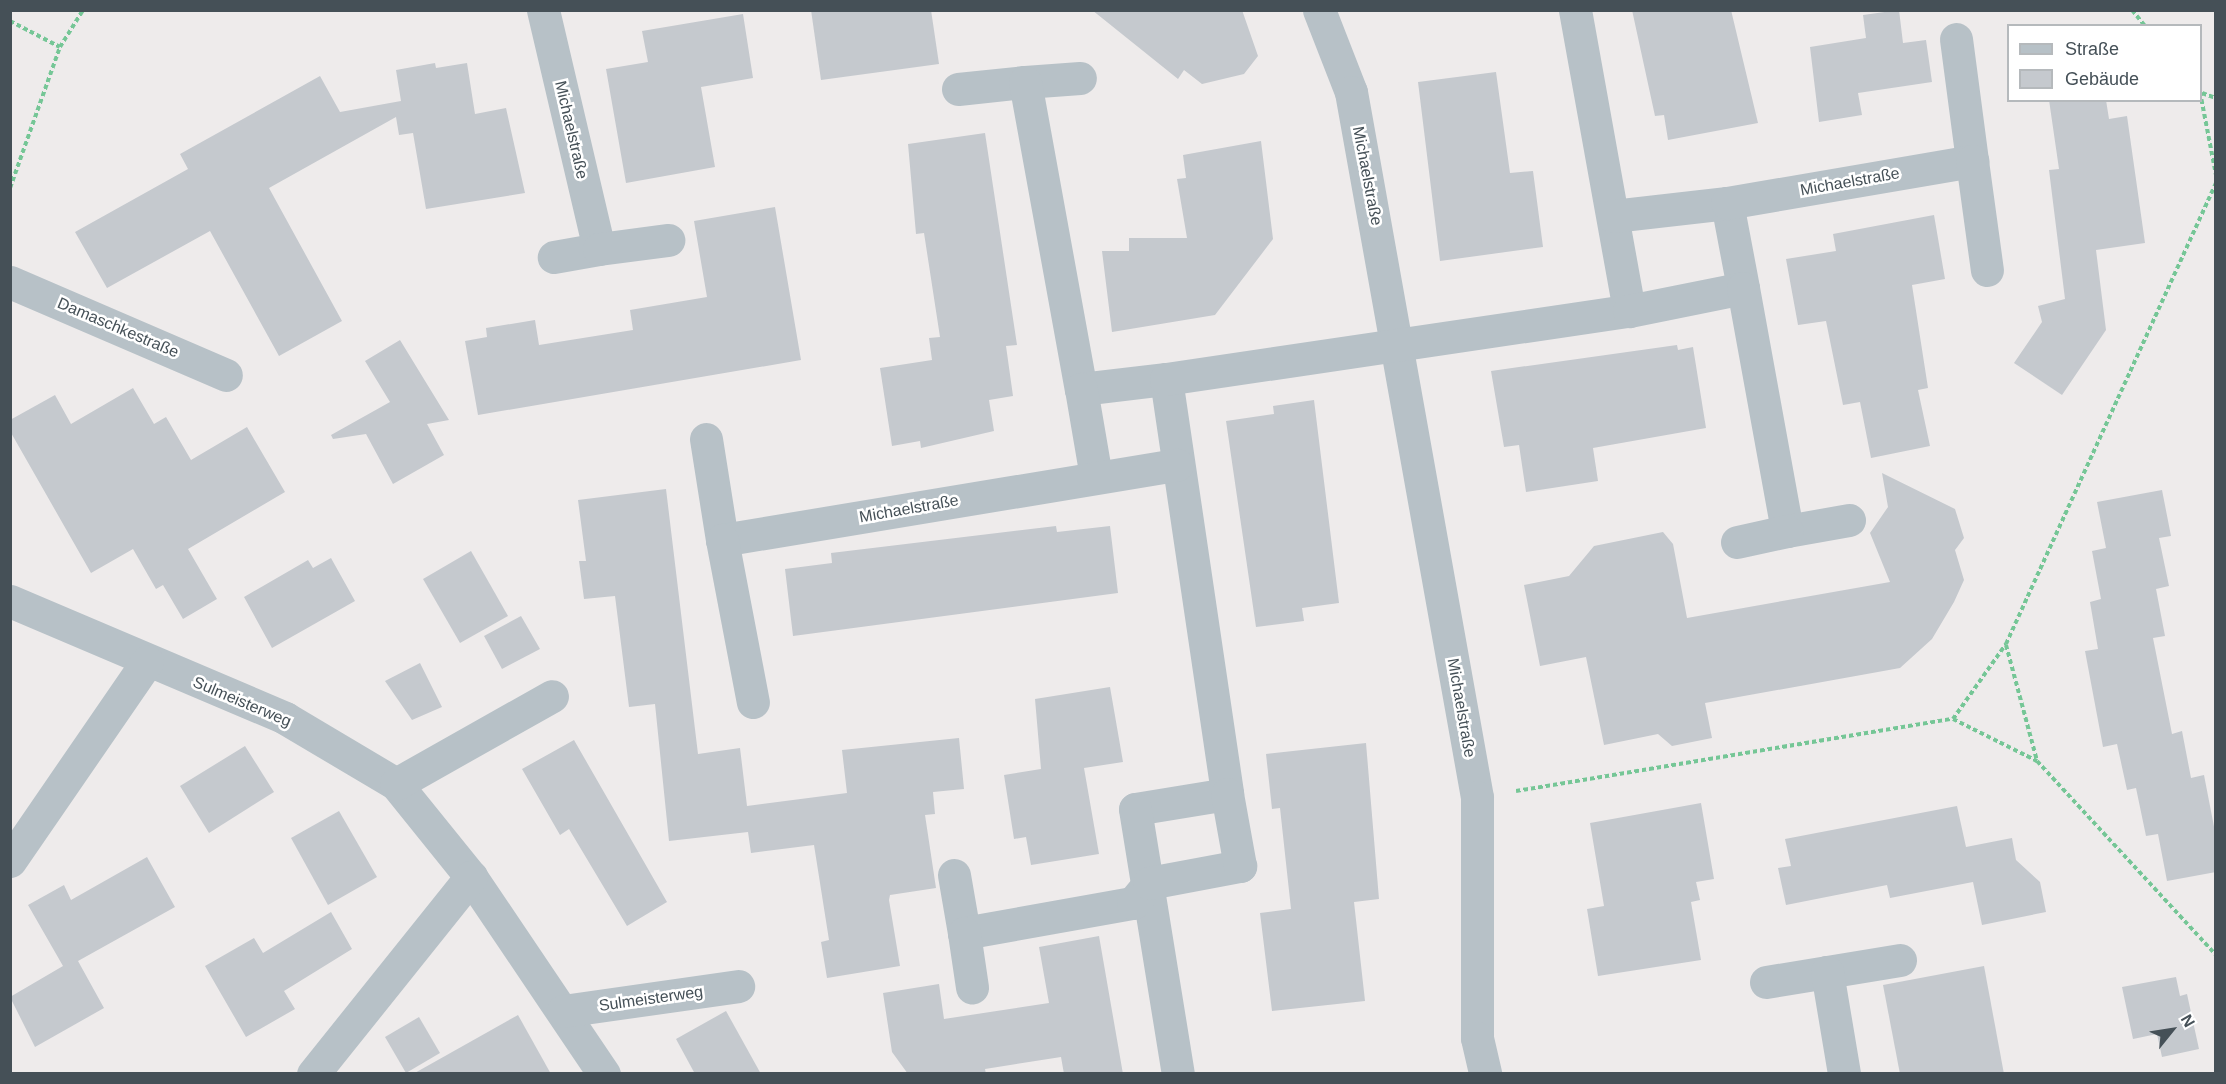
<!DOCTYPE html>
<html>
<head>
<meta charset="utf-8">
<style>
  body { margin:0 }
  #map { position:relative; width:2226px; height:1084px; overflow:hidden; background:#eeebeb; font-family:Arial,sans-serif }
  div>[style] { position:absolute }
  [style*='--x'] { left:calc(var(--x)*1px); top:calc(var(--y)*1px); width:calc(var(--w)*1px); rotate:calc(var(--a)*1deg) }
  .building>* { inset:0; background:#c5c9ce }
  .path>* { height:4px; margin-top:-2px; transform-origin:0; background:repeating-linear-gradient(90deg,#75c696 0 4.5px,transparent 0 7.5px) }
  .street>* { height:33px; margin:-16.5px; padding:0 16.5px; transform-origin:16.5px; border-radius:16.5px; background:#b7c1c7 }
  span { translate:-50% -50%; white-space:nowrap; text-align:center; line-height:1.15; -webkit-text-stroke:5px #fff; paint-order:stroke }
  .street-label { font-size:16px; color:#455057 }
  .frame { position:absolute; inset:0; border:12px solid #455057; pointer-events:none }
  .legend { position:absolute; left:2007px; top:24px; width:195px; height:78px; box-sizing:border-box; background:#fff; border:2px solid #b5b9bc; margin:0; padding:8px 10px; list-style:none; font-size:18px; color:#455057 }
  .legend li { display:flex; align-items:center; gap:12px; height:30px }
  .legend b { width:30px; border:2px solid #b5b9bc }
  .north { position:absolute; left:2142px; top:1000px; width:60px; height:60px; -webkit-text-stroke:4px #fff; paint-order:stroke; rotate:60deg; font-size:16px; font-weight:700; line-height:24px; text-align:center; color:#455057 }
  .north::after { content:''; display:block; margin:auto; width:21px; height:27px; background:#455057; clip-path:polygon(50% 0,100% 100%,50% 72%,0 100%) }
</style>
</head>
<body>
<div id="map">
  <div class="building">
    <i style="clip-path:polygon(811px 10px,931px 10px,939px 64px,821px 80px)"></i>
    <i style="clip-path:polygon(1092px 10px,1242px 10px,1258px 56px,1244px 74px,1202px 84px,1184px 70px,1178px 79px)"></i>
    <i style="clip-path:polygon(1632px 10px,1731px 10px,1758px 123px,1668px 140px,1664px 115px,1655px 116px)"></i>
    <i style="clip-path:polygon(1899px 10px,1903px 43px,1926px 40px,1932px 82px,1858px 93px,1862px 115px,1819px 122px,1810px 47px,1866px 38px,1863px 15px)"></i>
    <i style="clip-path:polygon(743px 14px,753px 78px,701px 87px,715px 167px,626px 183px,606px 69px,648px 62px,642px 31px)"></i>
    <i style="clip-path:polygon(435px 63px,436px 68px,467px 63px,475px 114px,506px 108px,525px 193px,426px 209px,413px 133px,399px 135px,396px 117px,269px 188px,342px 321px,279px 356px,210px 231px,107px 288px,75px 232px,188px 169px,180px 154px,320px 76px,340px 112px,401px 101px,396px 70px)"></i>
    <i style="clip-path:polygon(1496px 72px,1510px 173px,1533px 171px,1543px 247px,1440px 261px,1418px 82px)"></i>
    <i style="clip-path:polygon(2049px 100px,2106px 100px,2109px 119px,2127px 116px,2145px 243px,2096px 250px,2106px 330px,2062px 395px,2014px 363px,2042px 322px,2038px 306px,2065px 299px,2049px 170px,2059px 169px)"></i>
    <i style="clip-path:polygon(985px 133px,1017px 345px,1006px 346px,1013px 396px,989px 400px,994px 431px,921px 448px,920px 441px,892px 446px,880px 368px,932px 360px,929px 338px,940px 337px,924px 233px,916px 234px,908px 144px)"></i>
    <i style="clip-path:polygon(1261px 141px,1273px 239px,1215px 315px,1112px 332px,1102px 251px,1129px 251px,1129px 238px,1187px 238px,1177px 179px,1186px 178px,1183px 155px)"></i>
    <i style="clip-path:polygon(775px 207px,801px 360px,478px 415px,465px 341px,487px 337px,486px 328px,535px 320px,539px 345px,633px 330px,630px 310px,707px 297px,694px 221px)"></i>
    <i style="clip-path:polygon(1934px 215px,1945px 279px,1912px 285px,1928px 388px,1918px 390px,1930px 446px,1871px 458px,1860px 402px,1843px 405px,1826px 321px,1798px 325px,1786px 259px,1836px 251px,1833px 234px)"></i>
    <i style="clip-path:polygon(400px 340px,449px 420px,427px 424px,444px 455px,393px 484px,366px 434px,333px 439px,331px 435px,390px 402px,365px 361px)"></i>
    <i style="clip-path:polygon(1677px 345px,1678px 350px,1693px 347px,1706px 428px,1593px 448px,1598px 481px,1526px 492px,1519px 445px,1504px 447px,1491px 371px)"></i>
    <i style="clip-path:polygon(133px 388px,154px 424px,166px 417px,191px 460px,247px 427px,285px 492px,188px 549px,217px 599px,183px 619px,163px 585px,156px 589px,133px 549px,91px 573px,10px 431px,10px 420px,55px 395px,71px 424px)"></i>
    <i style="clip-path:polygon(1314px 400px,1339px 603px,1302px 608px,1304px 621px,1256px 627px,1226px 421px,1274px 414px,1273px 406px)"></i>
    <i style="clip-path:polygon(1882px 473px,1955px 509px,1964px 538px,1955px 550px,1964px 580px,1954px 602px,1932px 639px,1900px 668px,1705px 703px,1712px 738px,1672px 746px,1658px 734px,1604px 745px,1586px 657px,1540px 666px,1524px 585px,1569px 576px,1594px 546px,1663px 532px,1673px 544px,1687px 618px,1890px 582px,1870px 533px,1888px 507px)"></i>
    <i style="clip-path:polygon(666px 489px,698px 754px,740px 748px,747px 806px,847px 793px,842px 750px,959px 738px,964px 789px,933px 792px,935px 814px,925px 815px,936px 888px,890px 895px,889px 900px,900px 966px,827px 978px,821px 942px,829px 940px,814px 845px,751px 853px,748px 832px,669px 841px,655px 704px,629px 707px,615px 596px,584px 599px,579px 561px,586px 561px,578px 500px)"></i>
    <i style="clip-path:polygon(2162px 490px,2171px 536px,2159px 538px,2169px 586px,2156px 589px,2165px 636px,2153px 638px,2172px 734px,2182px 731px,2191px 778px,2204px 775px,2216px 837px,2216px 872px,2167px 881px,2158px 834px,2146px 836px,2136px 788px,2127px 790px,2117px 744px,2103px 747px,2085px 651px,2098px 649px,2090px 602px,2101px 599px,2092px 551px,2106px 548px,2097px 502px)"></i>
    <i style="clip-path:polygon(1056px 526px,1057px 532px,1110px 526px,1118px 593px,793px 636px,785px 569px,832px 563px,831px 553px)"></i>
    <i style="clip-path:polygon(471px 551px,508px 616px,460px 643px,423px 579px)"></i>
    <i style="clip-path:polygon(331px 558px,355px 601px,272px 648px,244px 597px,308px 560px,313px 568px)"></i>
    <i style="clip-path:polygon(521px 616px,540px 649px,502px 669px,484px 636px)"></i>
    <i style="clip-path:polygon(420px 663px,442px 707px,412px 720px,385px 681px)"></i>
    <i style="clip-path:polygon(1110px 687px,1123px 762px,1084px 768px,1099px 854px,1031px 865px,1026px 837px,1014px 839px,1004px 775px,1041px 769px,1035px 699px)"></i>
    <i style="clip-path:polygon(574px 740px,667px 902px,627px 926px,569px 829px,560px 835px,522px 769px)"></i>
    <i style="clip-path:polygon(1366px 743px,1379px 899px,1354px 902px,1365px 1001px,1272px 1011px,1260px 913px,1291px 909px,1280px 808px,1272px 809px,1266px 754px)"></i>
    <i style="clip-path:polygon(245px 746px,274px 792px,209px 833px,180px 786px)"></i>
    <i style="clip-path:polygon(1701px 803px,1714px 879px,1696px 882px,1700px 900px,1691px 902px,1701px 960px,1598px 976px,1587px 909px,1604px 906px,1590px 823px)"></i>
    <i style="clip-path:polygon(1957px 806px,1966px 847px,2012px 838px,2016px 860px,2040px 882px,2046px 912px,1982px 925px,1973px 882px,1890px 898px,1887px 885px,1786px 905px,1778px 868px,1791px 866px,1785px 839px)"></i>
    <i style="clip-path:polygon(339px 811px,377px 877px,328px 905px,291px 838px)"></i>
    <i style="clip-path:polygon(147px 857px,175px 907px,78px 961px,104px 1008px,35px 1047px,10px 997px,63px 966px,28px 905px,64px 885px,71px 900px)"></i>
    <i style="clip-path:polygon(331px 912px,352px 949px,284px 991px,295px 1009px,246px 1037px,205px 966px,254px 938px,263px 953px)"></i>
    <i style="clip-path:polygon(1099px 936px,1123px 1074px,1064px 1074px,1061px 1057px,985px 1069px,986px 1074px,908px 1074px,892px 1052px,883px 993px,939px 984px,944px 1019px,1049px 1003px,1039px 947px)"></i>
    <i style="clip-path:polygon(1984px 966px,2004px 1074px,1900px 1074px,1883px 985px)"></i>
    <i style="clip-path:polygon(2176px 977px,2180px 996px,2187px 994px,2199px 1049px,2162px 1057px,2157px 1034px,2133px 1039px,2122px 987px)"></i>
    <i style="clip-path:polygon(726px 1011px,761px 1074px,695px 1074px,676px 1039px)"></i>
    <i style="clip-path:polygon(518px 1015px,551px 1074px,413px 1074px)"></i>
    <i style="clip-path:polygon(419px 1017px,440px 1053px,406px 1073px,385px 1037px)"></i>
  </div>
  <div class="path">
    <i style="--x:2132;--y:10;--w:21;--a:51"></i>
    <i style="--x:10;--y:21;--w:56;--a:27.5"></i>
    <i style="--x:2200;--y:92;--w:85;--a:79.1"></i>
    <i style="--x:2202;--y:93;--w:15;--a:20"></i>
    <i style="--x:10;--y:188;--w:150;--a:-70.5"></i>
    <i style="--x:60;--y:47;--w:44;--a:-58.1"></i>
    <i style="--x:2006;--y:645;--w:120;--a:75"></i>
    <i style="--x:1953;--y:719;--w:92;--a:-54.8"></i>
    <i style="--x:2006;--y:644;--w:507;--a:-65.51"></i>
    <i style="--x:1516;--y:791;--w:443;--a:-9.4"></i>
    <i style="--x:1953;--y:719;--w:94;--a:26.6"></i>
    <i style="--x:2037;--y:761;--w:264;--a:47.3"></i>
  </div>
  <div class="street">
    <i style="--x:543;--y:10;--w:245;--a:76.8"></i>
    <i style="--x:599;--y:249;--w:46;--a:169.9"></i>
    <i style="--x:1319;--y:10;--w:88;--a:68.7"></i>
    <i style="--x:1351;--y:92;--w:716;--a:79.87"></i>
    <i style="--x:1477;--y:797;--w:241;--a:90"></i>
    <i style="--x:1477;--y:1038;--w:37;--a:77"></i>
    <i style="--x:1575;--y:10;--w:306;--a:79.8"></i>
    <i style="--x:1956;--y:39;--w:123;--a:82.5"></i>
    <i style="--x:1025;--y:82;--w:55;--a:-4.2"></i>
    <i style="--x:958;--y:89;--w:67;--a:-6"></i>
    <i style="--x:1025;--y:82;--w:312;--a:79.7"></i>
    <i style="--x:1081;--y:389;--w:86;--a:-6.7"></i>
    <i style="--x:1166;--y:379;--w:419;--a:81.6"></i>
    <i style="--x:1227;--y:794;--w:93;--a:170.7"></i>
    <i style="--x:1135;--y:809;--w:268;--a:80.8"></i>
    <i style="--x:1727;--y:203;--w:86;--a:79.3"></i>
    <i style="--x:1613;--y:216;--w:115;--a:-6.5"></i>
    <i style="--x:1727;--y:203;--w:249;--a:-9.7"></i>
    <i style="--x:1972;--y:161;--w:110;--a:82.2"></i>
    <i style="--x:599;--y:249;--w:70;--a:-7.4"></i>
    <i style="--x:10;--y:282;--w:235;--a:23.3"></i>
    <i style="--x:1166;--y:379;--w:468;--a:-8.4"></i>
    <i style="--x:1629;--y:311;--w:116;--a:-11.4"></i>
    <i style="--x:1743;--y:288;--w:247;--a:79.7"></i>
    <i style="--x:1787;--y:531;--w:63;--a:-10.1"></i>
    <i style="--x:1081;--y:389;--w:89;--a:80.3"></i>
    <i style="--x:706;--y:439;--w:102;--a:81"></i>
    <i style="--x:722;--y:540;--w:461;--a:-9.4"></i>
    <i style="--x:722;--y:540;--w:165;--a:79.2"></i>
    <i style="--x:1737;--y:542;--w:51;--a:-12.4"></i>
    <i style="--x:10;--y:601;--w:299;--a:23"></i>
    <i style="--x:285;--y:718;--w:129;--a:30.7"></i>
    <i style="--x:396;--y:784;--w:119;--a:51.1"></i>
    <i style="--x:471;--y:877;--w:238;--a:56"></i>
    <i style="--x:396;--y:784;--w:179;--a:-29.4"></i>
    <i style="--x:10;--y:861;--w:242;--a:-55.5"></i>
    <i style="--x:954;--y:875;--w:59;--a:80.2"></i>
    <i style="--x:964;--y:933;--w:172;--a:-10.1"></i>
    <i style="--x:1133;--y:903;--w:26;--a:-51"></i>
    <i style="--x:1149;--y:883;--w:93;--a:-10.6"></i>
    <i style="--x:1240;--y:866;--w:73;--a:-100.2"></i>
    <i style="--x:964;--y:933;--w:55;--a:81.6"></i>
    <i style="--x:1827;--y:972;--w:74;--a:-9.3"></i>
    <i style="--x:1766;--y:982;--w:62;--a:-9.3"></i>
    <i style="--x:1827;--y:972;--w:103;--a:80.5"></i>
    <i style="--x:563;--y:1011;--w:177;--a:-8.1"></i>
    <i style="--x:313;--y:1074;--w:253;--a:-51.3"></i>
  </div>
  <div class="street-label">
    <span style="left:571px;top:130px;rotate:77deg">Michaelstraße</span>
    <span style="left:1367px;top:176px;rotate:79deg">Michaelstraße</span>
    <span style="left:1850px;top:182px;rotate:-10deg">Michaelstraße</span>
    <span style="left:118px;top:328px;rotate:23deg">Damaschkestraße</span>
    <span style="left:909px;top:509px;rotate:-10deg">Michaelstraße</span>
    <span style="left:242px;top:702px;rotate:23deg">Sulmeisterweg</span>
    <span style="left:1461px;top:708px;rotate:80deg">Michaelstraße</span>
    <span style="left:651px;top:999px;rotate:-8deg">Sulmeisterweg</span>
  </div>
  <div class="frame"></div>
  <ul class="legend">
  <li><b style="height:8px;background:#b7c1c7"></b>Straße</li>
  <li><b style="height:16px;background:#c5c9ce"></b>Gebäude</li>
  </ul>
  <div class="north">N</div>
</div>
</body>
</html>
